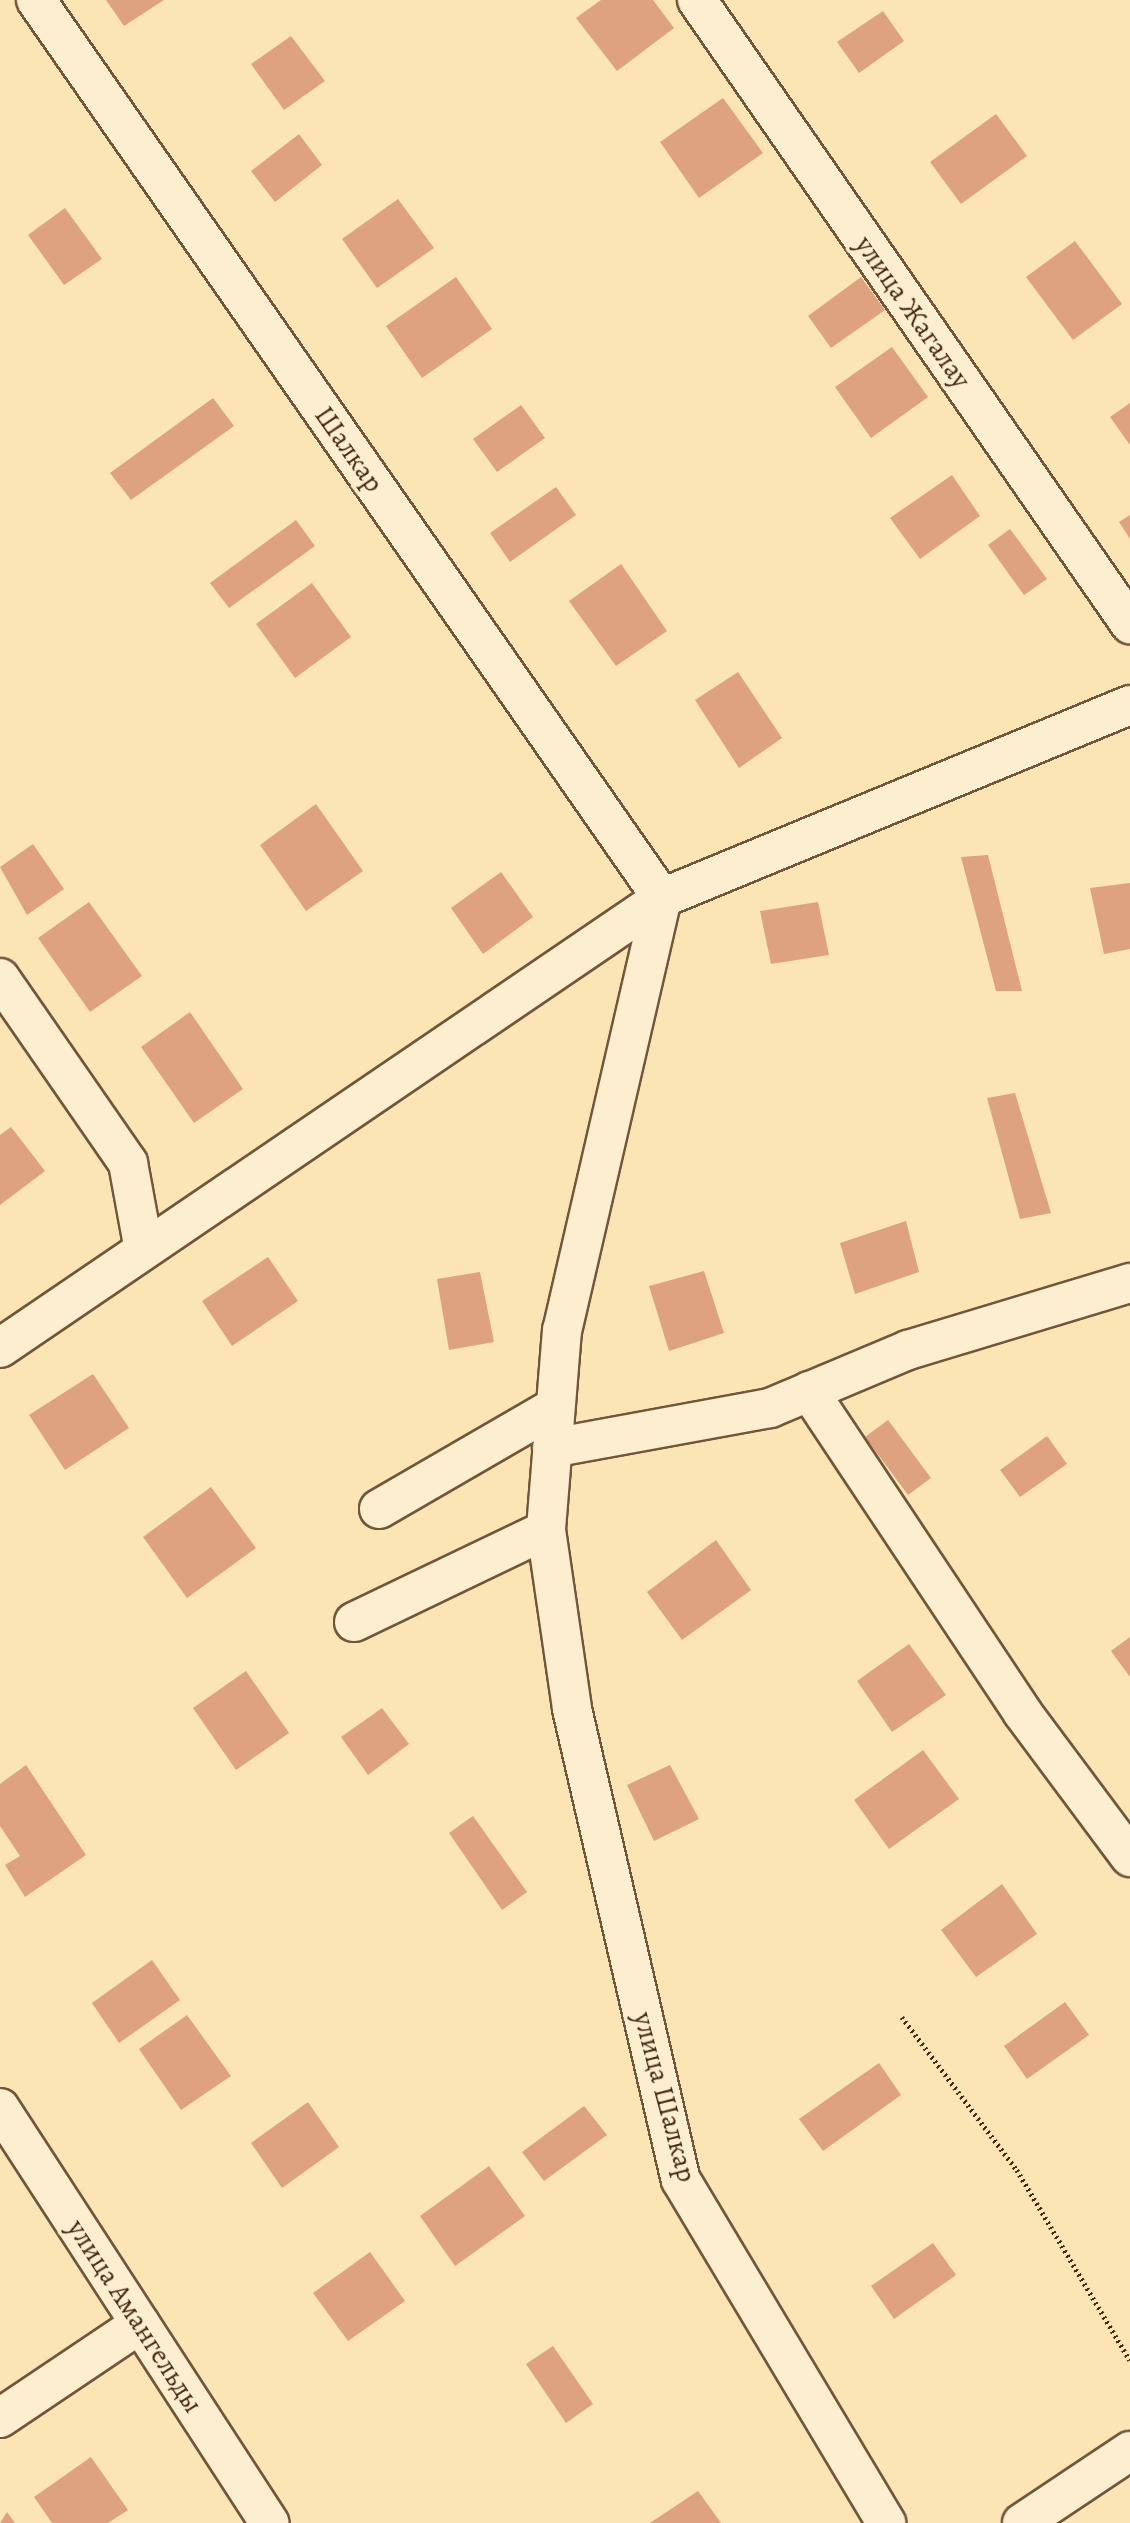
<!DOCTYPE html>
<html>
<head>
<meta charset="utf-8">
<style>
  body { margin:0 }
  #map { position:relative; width:1130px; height:2523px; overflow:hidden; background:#fbe5b5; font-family:Alegreya,serif }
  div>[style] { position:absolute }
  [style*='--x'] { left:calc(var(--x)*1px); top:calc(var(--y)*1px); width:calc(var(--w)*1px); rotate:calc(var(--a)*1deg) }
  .building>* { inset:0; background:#dfa27f }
  .path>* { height:4.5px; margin-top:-2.25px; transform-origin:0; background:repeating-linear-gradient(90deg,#452713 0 2px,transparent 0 5.5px) }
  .roads { filter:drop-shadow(2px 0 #72563c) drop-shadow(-2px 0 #72563c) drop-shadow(0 2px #72563c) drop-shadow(0 -2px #72563c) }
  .minor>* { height:38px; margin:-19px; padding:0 19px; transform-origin:19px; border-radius:19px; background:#fceecf }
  span { translate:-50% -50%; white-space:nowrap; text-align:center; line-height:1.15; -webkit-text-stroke:7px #fceecf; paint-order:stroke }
  .street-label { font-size:28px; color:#452713 }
</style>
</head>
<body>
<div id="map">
  <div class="building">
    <i style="clip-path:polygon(106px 0,164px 0,124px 26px)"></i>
    <i style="clip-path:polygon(601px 0,653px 0,674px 28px,617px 71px,576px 18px)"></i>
    <i style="clip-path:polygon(883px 11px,904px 41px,859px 73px,837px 42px)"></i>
    <i style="clip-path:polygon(291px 36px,325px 81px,284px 110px,251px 64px)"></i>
    <i style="clip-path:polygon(723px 98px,763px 153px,699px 198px,660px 142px)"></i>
    <i style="clip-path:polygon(996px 114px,1027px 156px,961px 204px,930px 162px)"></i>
    <i style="clip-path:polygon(299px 134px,322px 165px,275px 202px,251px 171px)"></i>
    <i style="clip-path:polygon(398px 199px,434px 248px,377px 288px,342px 239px)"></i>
    <i style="clip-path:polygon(65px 208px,102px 259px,64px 285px,28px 235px)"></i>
    <i style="clip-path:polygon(1075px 241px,1122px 304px,1073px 340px,1026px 277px)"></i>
    <i style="clip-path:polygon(456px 277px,492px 329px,422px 378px,386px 326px)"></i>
    <i style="clip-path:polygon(861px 277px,885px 310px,831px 348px,808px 316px)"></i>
    <i style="clip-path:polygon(892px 347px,928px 397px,871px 438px,835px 387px)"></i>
    <i style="clip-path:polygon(213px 398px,234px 426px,131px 500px,110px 473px)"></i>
    <i style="clip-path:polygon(1130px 403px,1130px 445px,1110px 417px)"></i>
    <i style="clip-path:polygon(521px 405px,545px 438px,497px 472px,473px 439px)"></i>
    <i style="clip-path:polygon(952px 475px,980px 516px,920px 559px,890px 518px)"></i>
    <i style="clip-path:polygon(556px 487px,576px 515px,510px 562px,490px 533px)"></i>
    <i style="clip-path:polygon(1130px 515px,1130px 539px,1119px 522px)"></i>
    <i style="clip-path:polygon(296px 520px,315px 546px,229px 608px,210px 583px)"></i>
    <i style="clip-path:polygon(1010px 529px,1047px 579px,1024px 595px,988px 545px)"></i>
    <i style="clip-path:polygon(621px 564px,667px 631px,616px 666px,569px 601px)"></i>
    <i style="clip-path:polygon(312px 583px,351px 637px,295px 678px,256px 624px)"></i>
    <i style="clip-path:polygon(738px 672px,782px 738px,739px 768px,695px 700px)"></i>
    <i style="clip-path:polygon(316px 804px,363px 871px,306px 911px,260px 845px)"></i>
    <i style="clip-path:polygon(33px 844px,64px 889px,27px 915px,0 867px)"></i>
    <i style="clip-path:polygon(988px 855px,1022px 991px,996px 991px,961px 857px)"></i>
    <i style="clip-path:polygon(501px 872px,533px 917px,483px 954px,451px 908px)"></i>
    <i style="clip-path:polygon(1130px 883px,1130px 949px,1104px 954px,1090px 888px)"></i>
    <i style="clip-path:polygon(89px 902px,142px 976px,90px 1012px,38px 938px)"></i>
    <i style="clip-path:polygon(818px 902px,829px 955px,771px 964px,760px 911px)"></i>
    <i style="clip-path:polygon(190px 1012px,243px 1089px,194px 1123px,141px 1047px)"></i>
    <i style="clip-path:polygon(1015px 1093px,1051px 1213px,1020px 1219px,987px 1098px)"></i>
    <i style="clip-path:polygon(11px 1127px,45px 1171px,0 1205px,0 1135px)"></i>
    <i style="clip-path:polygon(906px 1221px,919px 1272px,855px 1294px,840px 1243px)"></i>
    <i style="clip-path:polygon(268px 1257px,298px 1301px,232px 1346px,202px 1301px)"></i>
    <i style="clip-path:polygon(704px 1271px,724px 1333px,669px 1351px,649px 1286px)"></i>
    <i style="clip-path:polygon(480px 1272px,494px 1342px,449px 1350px,437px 1279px)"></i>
    <i style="clip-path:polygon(93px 1374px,129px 1428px,65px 1470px,29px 1415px)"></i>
    <i style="clip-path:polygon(888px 1420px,931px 1478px,908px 1495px,865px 1437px)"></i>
    <i style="clip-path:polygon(1047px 1436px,1067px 1464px,1020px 1497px,1000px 1470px)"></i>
    <i style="clip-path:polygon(211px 1487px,256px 1548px,187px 1598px,143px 1537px)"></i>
    <i style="clip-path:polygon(716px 1540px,751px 1590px,682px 1640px,647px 1592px)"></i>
    <i style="clip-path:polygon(1130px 1637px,1130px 1677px,1111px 1651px)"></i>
    <i style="clip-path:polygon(909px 1644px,946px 1695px,892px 1732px,857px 1681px)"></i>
    <i style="clip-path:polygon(246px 1671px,289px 1733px,236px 1770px,193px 1708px)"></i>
    <i style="clip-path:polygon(382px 1708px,409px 1744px,368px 1775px,341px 1737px)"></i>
    <i style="clip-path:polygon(923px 1750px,959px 1799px,889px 1849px,854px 1800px)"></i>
    <i style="clip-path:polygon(26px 1765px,86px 1855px,25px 1897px,5px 1865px,20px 1856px,0 1826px,0 1784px)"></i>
    <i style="clip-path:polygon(670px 1765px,699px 1819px,654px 1841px,627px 1785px)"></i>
    <i style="clip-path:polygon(473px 1816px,527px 1892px,502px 1910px,449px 1833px)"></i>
    <i style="clip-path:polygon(1002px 1884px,1037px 1934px,976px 1977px,941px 1930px)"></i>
    <i style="clip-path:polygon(152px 1960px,180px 2000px,119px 2043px,92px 2003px)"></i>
    <i style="clip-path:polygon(1065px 2002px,1089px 2035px,1027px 2079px,1004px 2046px)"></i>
    <i style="clip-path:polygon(187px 2015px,231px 2076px,181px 2110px,139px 2049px)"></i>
    <i style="clip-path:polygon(879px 2063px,901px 2095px,823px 2151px,799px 2119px)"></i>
    <i style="clip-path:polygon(308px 2102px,339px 2147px,282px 2188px,251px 2143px)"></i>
    <i style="clip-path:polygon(584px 2106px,607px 2135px,544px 2181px,522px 2152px)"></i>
    <i style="clip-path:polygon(489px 2166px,525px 2216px,455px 2266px,420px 2216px)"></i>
    <i style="clip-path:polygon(933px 2243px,956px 2275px,894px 2319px,871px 2286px)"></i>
    <i style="clip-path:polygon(370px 2252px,405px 2301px,348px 2341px,313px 2293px)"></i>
    <i style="clip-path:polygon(553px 2346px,593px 2404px,566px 2423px,526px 2364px)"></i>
    <i style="clip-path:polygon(91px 2457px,128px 2510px,108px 2523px,52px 2523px,34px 2497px)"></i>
    <i style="clip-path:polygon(698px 2491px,721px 2523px,650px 2523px)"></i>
    <i style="clip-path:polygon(7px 2512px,15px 2523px,0 2523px)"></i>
  </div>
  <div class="path">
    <i style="--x:902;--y:2017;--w:191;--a:53.1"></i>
    <i style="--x:1017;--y:2170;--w:221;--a:59.3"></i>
  </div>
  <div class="roads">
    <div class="minor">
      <i style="--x:36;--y:0;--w:1095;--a:55.12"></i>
      <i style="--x:662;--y:898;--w:443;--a:103"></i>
      <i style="--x:562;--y:1330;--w:201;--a:94.6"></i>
      <i style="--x:546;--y:1530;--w:181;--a:81.7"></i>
      <i style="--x:572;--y:1709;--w:483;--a:77"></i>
      <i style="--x:681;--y:2180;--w:400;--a:59.1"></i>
      <i style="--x:697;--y:0;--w:760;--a:55.24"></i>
      <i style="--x:0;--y:978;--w:225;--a:55.3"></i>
      <i style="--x:128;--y:1163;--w:88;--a:79.6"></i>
      <i style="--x:0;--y:1348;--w:800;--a:-34.21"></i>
      <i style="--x:662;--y:898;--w:506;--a:-22.41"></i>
      <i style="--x:809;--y:1391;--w:385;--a:56.4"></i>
      <i style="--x:1022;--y:1712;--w:181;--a:53.3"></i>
      <i style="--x:552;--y:1448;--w:222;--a:-10.4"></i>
      <i style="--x:770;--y:1408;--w:150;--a:-22.8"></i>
      <i style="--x:908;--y:1350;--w:232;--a:-16.8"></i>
      <i style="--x:379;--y:1509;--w:203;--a:-30.1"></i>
      <i style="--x:354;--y:1622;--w:213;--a:-25.6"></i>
      <i style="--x:0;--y:2108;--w:495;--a:57"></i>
      <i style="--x:0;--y:2418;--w:169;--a:-33.9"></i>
      <i style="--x:1022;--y:2523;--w:130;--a:-33.7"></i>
    </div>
  </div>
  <div class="street-label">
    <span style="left:913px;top:312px;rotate:55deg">улица Жагалау</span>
    <span style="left:349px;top:449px;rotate:55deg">Шалкар</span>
    <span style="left:665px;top:2097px;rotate:75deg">улица Шалкар</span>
    <span style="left:135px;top:2316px;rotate:57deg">улица Амангельды</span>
  </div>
</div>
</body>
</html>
